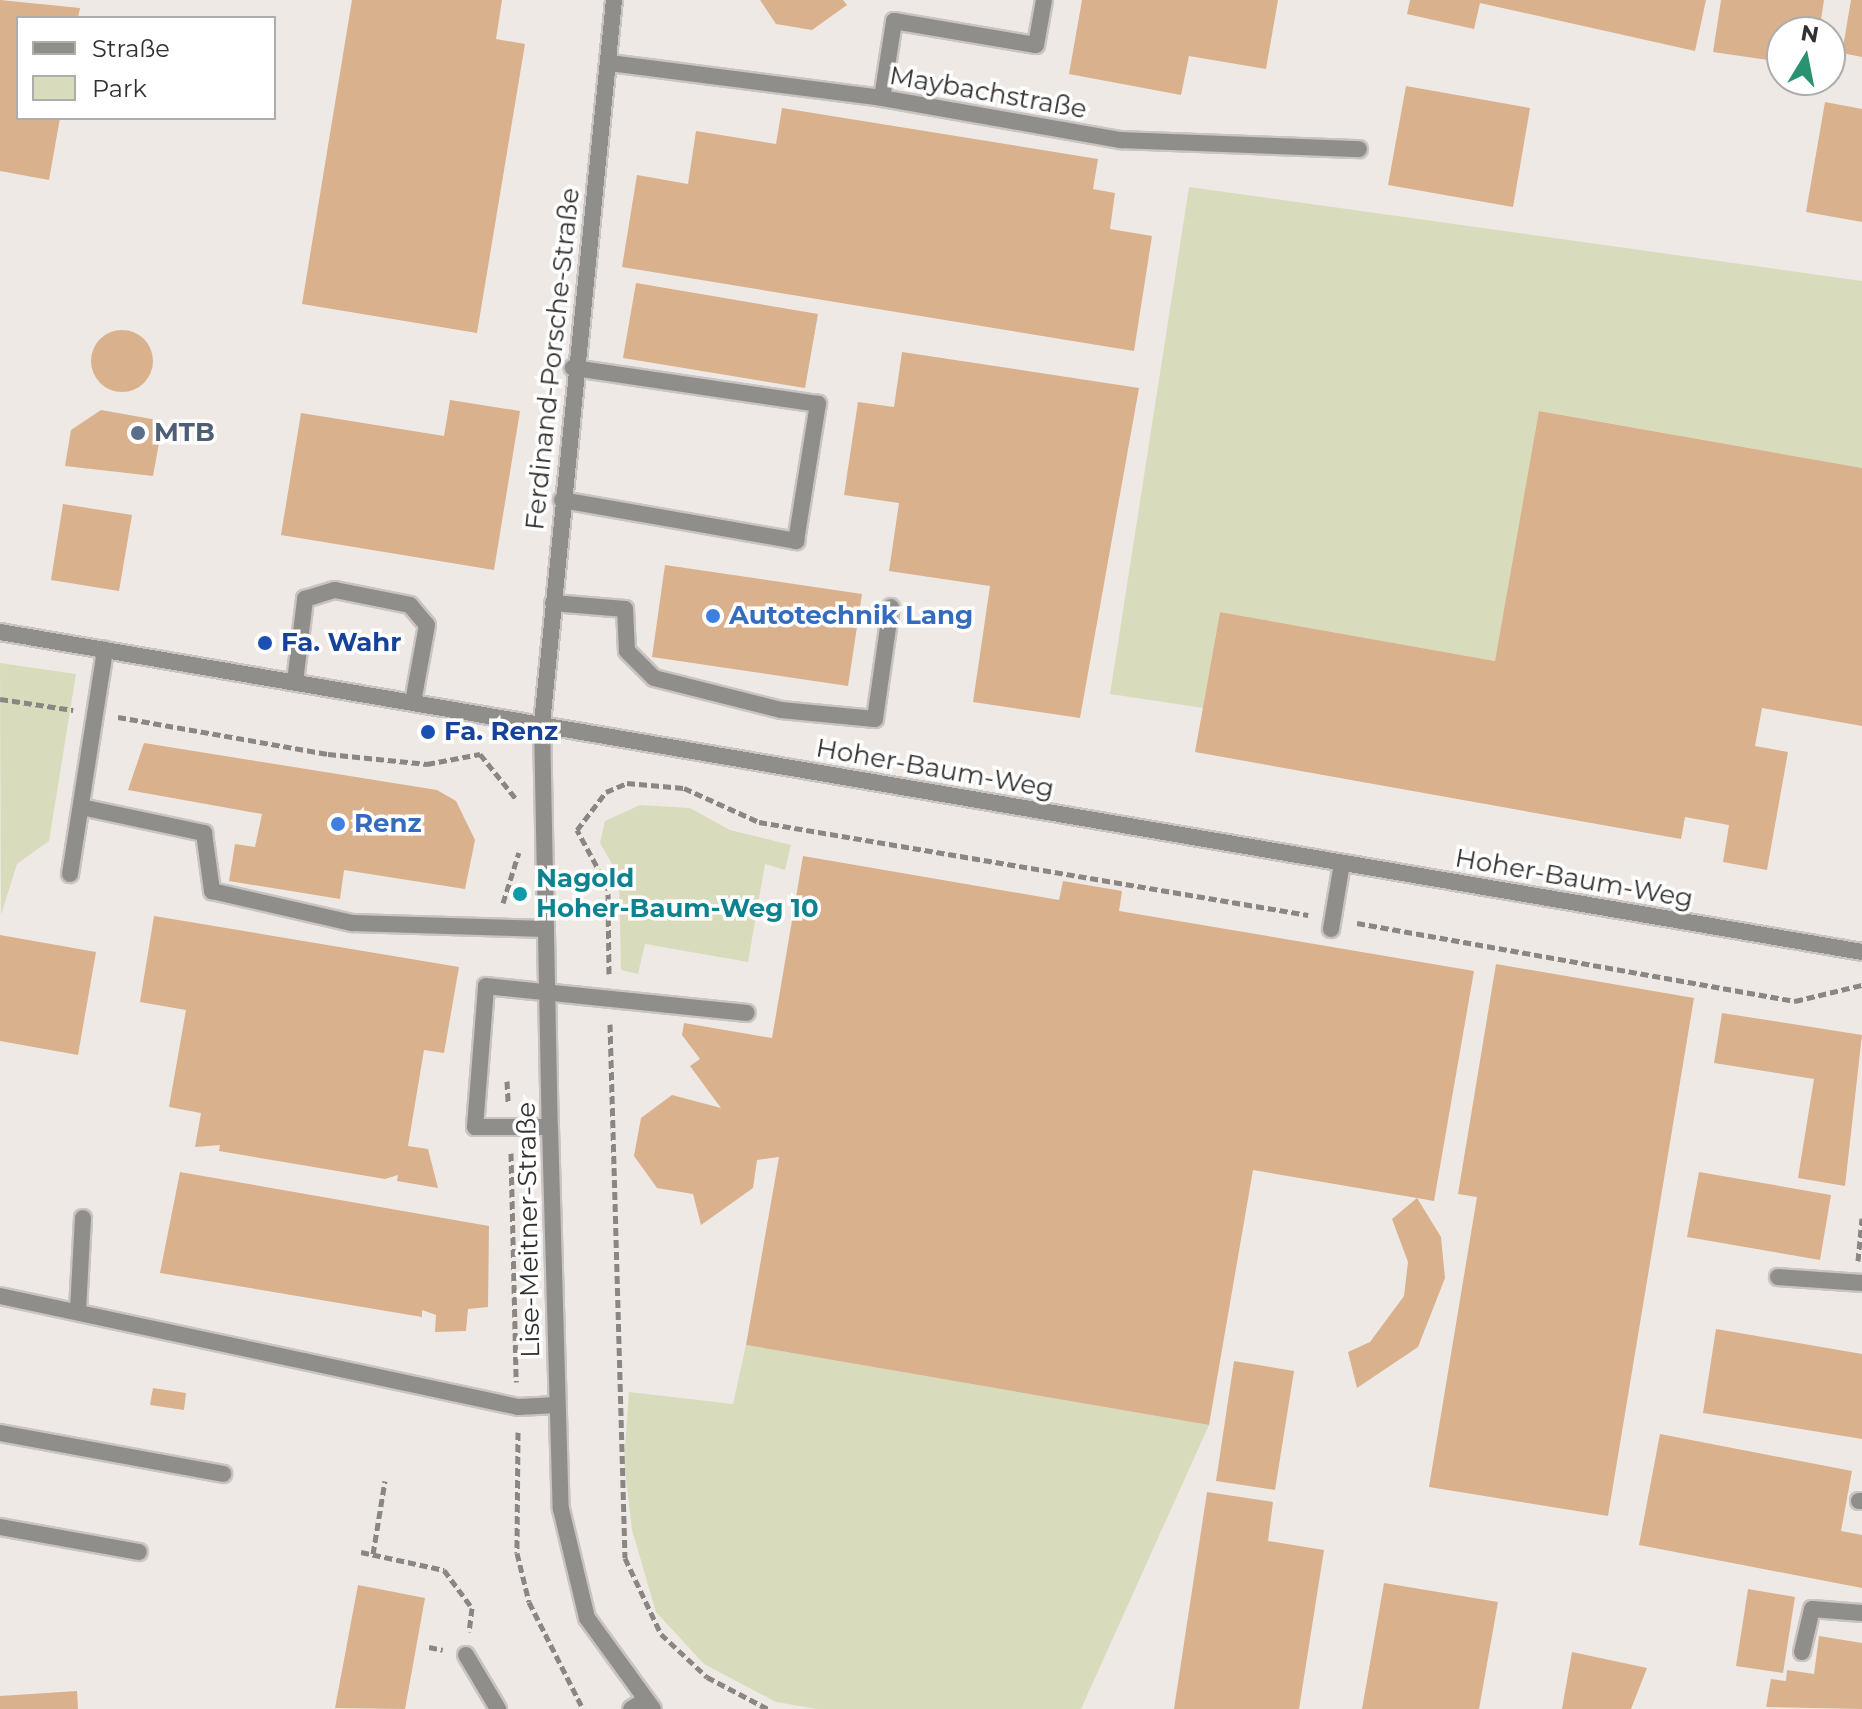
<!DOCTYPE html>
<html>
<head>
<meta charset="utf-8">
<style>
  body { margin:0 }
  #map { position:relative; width:1862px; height:1709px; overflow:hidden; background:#efe9e5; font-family:Montserrat,sans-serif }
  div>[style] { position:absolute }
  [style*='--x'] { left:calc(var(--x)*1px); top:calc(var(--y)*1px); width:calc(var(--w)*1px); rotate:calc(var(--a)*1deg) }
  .green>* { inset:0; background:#d9dcbc }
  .building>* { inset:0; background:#d9b18c }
  .round { border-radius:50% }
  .path>* { height:5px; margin-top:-2.5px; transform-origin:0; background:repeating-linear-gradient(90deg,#8a8683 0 8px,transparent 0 12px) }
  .roads { filter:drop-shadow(2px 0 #c9c4c1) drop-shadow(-2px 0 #c9c4c1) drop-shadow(0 2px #c9c4c1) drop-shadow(0 -2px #c9c4c1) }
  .lane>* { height:16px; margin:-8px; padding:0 8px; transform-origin:8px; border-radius:8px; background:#8f8e8b }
  .street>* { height:16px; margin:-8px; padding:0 8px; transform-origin:8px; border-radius:8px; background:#8f8e8b }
  .dots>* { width:22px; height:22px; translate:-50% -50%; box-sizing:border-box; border:4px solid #fff; border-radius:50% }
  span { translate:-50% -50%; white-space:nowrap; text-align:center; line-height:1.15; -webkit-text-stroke:7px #fff; paint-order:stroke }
  .street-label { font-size:26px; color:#33312f }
  .service-label { font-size:26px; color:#4e5e75; font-weight:700 }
  .left { translate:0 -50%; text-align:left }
  .shop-label { font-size:26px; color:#366cbe; font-weight:700 }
  .transit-label { font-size:26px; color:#164399; font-weight:700 }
  .culture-label { font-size:26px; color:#0d838f; font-weight:700 }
  .legend { position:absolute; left:16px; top:16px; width:260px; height:104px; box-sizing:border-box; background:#fff; border:2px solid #adadac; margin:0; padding:10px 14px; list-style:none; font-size:24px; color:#33312f }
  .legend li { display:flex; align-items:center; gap:16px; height:40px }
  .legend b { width:40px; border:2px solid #adadac }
  .north { position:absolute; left:1766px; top:16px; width:80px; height:80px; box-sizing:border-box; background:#fff; border:2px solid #adadac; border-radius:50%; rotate:10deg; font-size:22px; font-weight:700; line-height:32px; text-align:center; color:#33312f }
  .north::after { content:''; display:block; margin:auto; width:28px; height:36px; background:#299371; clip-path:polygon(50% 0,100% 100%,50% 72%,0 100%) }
</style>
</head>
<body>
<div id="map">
  <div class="green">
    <i style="clip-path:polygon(1189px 187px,1862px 281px,1862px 468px,1540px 411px,1495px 661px,1220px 612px,1203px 708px,1110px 694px)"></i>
    <i style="clip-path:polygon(0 663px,76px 674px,49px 841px,17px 864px,1px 915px)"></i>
    <i style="clip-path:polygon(640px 805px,690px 808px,730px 830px,791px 845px,785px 870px,765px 864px,748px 962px,645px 944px,638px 974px,621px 970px,619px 876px,600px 843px,605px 821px)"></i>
    <i style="clip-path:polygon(746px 1345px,1209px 1425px,1081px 1709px,817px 1709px,776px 1702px,704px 1664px,656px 1612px,632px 1530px,624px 1461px,629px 1392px,733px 1404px)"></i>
  </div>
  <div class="building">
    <i style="clip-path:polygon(0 0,80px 8px,78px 18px,18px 18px,18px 118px,60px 118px,49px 180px,0 171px)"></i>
    <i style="clip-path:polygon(352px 0,502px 0,496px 39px,525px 44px,477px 333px,302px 304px)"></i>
    <i style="clip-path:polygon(760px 0,843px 0,847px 5px,812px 30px,776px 24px)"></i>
    <i style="clip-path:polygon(1082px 0,1278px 0,1266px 69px,1189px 56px,1181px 95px,1069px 74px)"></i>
    <i style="clip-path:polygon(1410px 0,1706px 0,1695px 51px,1480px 3px,1474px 29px,1407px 14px)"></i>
    <i style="clip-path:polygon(1721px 0,1824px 0,1819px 32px,1782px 32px,1782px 62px,1713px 52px)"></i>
    <i style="clip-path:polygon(1851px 0,1862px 0,1862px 57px,1842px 53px)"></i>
    <i style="clip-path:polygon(1406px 86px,1530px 108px,1513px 207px,1388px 185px)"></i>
    <i style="clip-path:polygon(1825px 102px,1862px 109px,1862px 222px,1806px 212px)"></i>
    <i style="clip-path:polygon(782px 108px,1098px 159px,1093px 189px,1115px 193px,1110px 229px,1152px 236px,1134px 351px,622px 267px,637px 175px,688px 184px,696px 131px,776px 144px)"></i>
    <i style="clip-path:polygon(636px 283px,818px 314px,805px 388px,623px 358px)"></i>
    <i class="round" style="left:91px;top:330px;width:62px;height:62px"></i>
    <i style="clip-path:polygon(902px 352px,1139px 388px,1080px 718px,973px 702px,990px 586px,889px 571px,899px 503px,844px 495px,858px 402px,894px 407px)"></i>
    <i style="clip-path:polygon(450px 400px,520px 411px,494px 570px,281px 535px,301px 413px,444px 436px)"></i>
    <i style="clip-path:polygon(101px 410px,163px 421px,153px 476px,65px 466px,71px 430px)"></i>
    <i style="clip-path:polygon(1539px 411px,1862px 468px,1862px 726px,1762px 708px,1755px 746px,1788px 752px,1767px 870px,1723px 862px,1729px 825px,1685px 817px,1681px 839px,1195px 752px,1220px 612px,1495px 661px)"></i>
    <i style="clip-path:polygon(63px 504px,132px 515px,119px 591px,51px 580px)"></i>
    <i style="clip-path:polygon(665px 565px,862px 594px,848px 686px,652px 657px)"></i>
    <i style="clip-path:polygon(144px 743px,437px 790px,456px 801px,475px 840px,465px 889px,344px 870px,340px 899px,229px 881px,235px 844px,255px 847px,262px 814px,128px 790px)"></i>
    <i style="clip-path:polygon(803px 856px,1059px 900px,1063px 881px,1122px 891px,1119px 911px,1474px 971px,1434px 1201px,1417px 1198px,1441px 1237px,1445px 1278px,1418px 1347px,1357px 1388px,1348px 1352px,1370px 1342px,1404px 1296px,1408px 1262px,1392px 1219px,1417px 1198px,1253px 1170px,1209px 1425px,746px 1345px,779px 1157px,757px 1160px,753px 1188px,701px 1225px,693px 1194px,657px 1188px,634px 1156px,641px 1118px,672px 1095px,721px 1108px,690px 1066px,700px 1059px,682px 1035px,684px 1023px,772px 1038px)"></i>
    <i style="clip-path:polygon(526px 885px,526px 901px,514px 901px,514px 886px)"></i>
    <i style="clip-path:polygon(154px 916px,459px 967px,444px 1053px,424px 1050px,408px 1146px,428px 1149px,438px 1188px,397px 1181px,398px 1175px,385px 1179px,219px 1151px,220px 1145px,195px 1147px,201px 1113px,169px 1107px,186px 1010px,140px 1002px)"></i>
    <i style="clip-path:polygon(0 935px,96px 952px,78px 1055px,0 1041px)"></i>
    <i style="clip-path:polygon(1496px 964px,1694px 998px,1608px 1516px,1429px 1487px,1477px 1197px,1458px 1194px)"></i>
    <i style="clip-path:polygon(1722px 1013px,1862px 1035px,1845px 1186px,1798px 1178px,1814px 1079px,1714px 1063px)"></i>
    <i style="clip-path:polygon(180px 1172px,489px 1226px,488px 1307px,468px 1309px,466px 1331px,435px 1332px,436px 1315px,422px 1310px,422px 1317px,160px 1273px)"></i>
    <i style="clip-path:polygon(1699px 1172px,1831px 1195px,1820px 1260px,1687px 1237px)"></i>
    <i style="clip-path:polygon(1716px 1329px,1862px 1354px,1862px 1439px,1703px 1413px)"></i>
    <i style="clip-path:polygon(1234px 1361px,1294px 1371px,1275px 1490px,1216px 1481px)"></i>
    <i style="clip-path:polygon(153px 1388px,186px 1393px,184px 1410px,150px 1405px)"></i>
    <i style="clip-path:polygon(1660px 1434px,1852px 1471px,1841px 1531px,1862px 1535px,1862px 1588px,1639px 1545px)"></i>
    <i style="clip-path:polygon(1207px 1492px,1273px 1502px,1268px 1541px,1324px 1550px,1299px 1709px,1174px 1709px)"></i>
    <i style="clip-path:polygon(1384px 1583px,1498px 1602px,1479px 1709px,1362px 1709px)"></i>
    <i style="clip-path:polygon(358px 1585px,425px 1598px,405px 1709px,335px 1708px)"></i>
    <i style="clip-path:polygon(1748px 1589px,1795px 1597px,1783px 1673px,1736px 1666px)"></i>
    <i style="clip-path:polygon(1819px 1636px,1862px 1643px,1862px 1709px,1766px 1707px,1771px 1679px,1786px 1681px,1787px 1670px,1814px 1674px)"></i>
    <i style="clip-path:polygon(1572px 1652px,1647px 1668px,1631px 1709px,1562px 1709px)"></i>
    <i style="clip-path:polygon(77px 1691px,78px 1709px,0 1709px,0 1696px)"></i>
  </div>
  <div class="path">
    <i style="--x:0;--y:699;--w:74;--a:8.6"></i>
    <i style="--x:118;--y:717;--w:213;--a:10"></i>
    <i style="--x:328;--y:754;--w:100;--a:5.8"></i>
    <i style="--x:427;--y:764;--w:54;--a:-10.7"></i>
    <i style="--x:480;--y:754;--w:59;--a:51.2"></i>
    <i style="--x:503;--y:903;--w:53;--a:-72.6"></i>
    <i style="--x:1357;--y:923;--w:445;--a:10.1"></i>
    <i style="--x:1795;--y:1001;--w:69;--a:-13.4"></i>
    <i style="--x:609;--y:974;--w:87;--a:-90.7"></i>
    <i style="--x:608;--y:887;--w:65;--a:-118.5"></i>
    <i style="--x:577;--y:830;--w:48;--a:-52.7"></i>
    <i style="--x:606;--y:792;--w:23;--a:-23"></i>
    <i style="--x:627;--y:783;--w:57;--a:5"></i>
    <i style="--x:684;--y:788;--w:82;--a:24.4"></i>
    <i style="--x:759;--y:822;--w:557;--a:9.61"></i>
    <i style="--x:610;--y:1024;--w:534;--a:88.39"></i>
    <i style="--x:625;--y:1558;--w:84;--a:64.7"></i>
    <i style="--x:661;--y:1634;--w:63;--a:43.1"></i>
    <i style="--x:707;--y:1677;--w:69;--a:27.7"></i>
    <i style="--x:507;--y:1081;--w:22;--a:87"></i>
    <i style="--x:511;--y:1153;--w:229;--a:88.7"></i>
    <i style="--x:1858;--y:1261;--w:43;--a:-84.7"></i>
    <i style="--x:518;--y:1432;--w:121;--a:90.5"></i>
    <i style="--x:517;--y:1553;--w:50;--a:76.2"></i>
    <i style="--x:529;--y:1602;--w:120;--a:63.2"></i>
    <i style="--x:361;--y:1552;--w:85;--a:12.2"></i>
    <i style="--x:444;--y:1570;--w:47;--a:53.6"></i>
    <i style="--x:472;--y:1608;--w:24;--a:97"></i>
    <i style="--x:373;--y:1554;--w:74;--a:-80.7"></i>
    <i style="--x:429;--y:1647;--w:14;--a:12"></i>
  </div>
  <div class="roads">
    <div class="lane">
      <i style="--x:882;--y:98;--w:78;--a:-81.1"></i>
      <i style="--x:894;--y:21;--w:144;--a:9.6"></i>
      <i style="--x:1036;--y:45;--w:46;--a:-79.9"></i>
      <i style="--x:562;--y:500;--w:238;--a:9.9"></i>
      <i style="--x:796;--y:541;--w:139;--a:-80.9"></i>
      <i style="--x:818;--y:404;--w:248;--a:-171.6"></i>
      <i style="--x:553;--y:603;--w:72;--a:4.8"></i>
      <i style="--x:625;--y:609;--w:42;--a:87.3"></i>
      <i style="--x:627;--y:651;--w:38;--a:45"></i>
      <i style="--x:654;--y:678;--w:131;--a:14.1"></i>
      <i style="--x:781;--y:710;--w:94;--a:5.5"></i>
      <i style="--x:875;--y:719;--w:113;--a:-81.9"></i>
      <i style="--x:295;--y:682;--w:84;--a:-83.1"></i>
      <i style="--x:305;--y:599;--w:31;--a:-17"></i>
      <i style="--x:335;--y:590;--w:76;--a:11.3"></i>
      <i style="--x:410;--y:605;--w:26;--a:50"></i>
      <i style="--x:427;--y:625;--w:78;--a:100.3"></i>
      <i style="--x:86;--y:808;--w:121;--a:12"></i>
      <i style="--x:204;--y:833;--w:59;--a:82.1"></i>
      <i style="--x:212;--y:891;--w:144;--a:12.9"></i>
      <i style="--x:352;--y:923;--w:194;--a:1.8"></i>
      <i style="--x:70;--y:874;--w:227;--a:-81.1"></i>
      <i style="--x:1331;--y:929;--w:67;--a:-80.5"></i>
      <i style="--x:550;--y:1127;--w:75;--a:180"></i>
      <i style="--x:475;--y:1127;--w:141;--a:-85.5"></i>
      <i style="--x:486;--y:986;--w:262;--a:5.9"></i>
      <i style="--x:1778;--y:1277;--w:84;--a:4.1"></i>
      <i style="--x:0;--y:1296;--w:530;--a:12.09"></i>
      <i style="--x:518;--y:1407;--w:39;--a:-3"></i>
      <i style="--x:78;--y:1310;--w:92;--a:-86.9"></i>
      <i style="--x:0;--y:1433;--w:227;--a:10.4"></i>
      <i style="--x:1859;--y:1501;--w:3;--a:0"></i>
      <i style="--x:0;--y:1527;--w:141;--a:10.2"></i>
      <i style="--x:1802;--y:1652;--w:44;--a:-76.9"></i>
      <i style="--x:1812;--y:1609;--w:50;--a:4.6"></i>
      <i style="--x:466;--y:1655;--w:63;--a:59.3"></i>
      <i style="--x:631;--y:1709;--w:13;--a:-32"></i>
    </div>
    <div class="street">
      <i style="--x:614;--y:0;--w:728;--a:95.68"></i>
      <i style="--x:542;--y:724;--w:403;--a:88.9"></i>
      <i style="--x:550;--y:1127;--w:382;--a:88.4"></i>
      <i style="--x:561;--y:1509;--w:112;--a:76.6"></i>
      <i style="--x:587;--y:1618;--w:112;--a:54"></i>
      <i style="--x:610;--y:63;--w:274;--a:7.3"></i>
      <i style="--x:882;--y:98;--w:243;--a:10"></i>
      <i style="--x:1121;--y:140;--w:238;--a:2.2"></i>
      <i style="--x:0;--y:632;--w:1889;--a:9.75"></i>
    </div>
  </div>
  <div class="dots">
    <i style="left:138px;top:433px;background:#5c6f8a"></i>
    <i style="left:713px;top:616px;background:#3f7fe0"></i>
    <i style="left:265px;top:643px;background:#1a4fb4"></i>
    <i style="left:428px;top:732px;background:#1a4fb4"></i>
    <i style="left:338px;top:824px;background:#3f7fe0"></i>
    <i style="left:520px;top:894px;background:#0f9aa8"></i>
  </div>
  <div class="street-label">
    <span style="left:988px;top:93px;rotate:10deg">Maybachstraße</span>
    <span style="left:553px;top:359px;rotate:-84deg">Ferdinand-Porsche-Straße</span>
    <span style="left:935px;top:769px;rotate:10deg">Hoher-Baum-Weg</span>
    <span style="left:1574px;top:879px;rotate:10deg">Hoher-Baum-Weg</span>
    <span style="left:529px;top:1230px;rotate:-91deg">Lise-Meitner-Straße</span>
  </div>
  <div class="service-label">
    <span class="left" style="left:154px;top:433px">MTB</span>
  </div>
  <div class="shop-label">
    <span class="left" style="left:729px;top:616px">Autotechnik Lang</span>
    <span class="left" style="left:354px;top:824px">Renz</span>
  </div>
  <div class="transit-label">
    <span class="left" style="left:281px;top:643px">Fa. Wahr</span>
    <span class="left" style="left:444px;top:732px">Fa. Renz</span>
  </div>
  <div class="culture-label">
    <span class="left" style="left:536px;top:894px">Nagold<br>Hoher-Baum-Weg 10</span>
  </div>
  <ul class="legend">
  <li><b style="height:10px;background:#8f8e8b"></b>Straße</li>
  <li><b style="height:22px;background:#d9dcbc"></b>Park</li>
  </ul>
  <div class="north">N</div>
</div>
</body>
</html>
